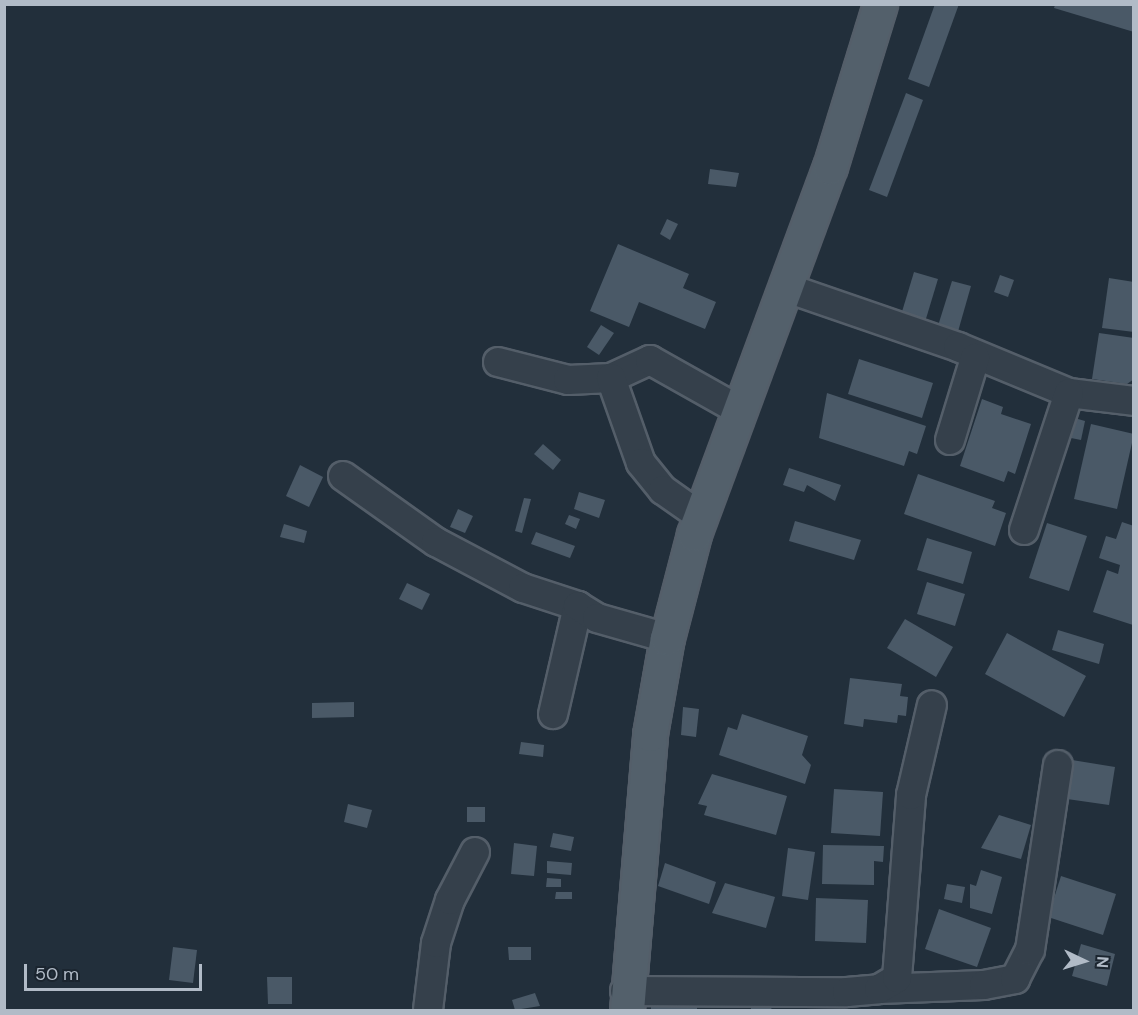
<!DOCTYPE html>
<html>
<head>
<meta charset="utf-8">
<style>
  body { margin:0 }
  #map { position:relative; width:1138px; height:1015px; overflow:hidden; background:#222f3b; font-family:"DM Sans",sans-serif }
  div>[style] { position:absolute }
  [style*='--x'] { left:calc(var(--x)*1px); top:calc(var(--y)*1px); width:calc(var(--w)*1px); rotate:calc(var(--a)*1deg) }
  .building>* { inset:0; background:#4a5967 }
  .roads { filter:drop-shadow(2px 0 #545e69) drop-shadow(-2px 0 #545e69) drop-shadow(0 2px #545e69) drop-shadow(0 -2px #545e69) }
  .minor>* { height:28px; margin:-14px; padding:0 14px; transform-origin:14px; border-radius:14px; background:#35404b }
  .major>* { height:33px; margin:-16.5px; padding:0 16.5px; transform-origin:16.5px; border-radius:16.5px; background:#53606b }
  span { translate:-50% -50%; white-space:nowrap; text-align:center; line-height:1.15; -webkit-text-stroke:6px #1b252f; paint-order:stroke }
  .frame { position:absolute; inset:0; border:6px solid #b1bbc7; pointer-events:none }
  .north { position:absolute; left:1054px; top:931px; width:60px; height:60px; -webkit-text-stroke:4px #1b252f; paint-order:stroke; rotate:94deg; font-size:16px; font-weight:700; line-height:24px; text-align:center; color:#b1bbc7 }
  .north::after { content:''; display:block; margin:auto; width:21px; height:27px; background:#b1bbc7; clip-path:polygon(50% 0,100% 100%,50% 72%,0 100%) }
  .scale { position:absolute; left:24px; top:964px; width:178px; height:27px; box-sizing:border-box; border:3px solid #b1bbc7; border-top:0; padding-left:8px; font-size:18px; line-height:21px; white-space:nowrap; color:#b1bbc7; -webkit-text-stroke:4px #1b252f; paint-order:stroke }
</style>
</head>
<body>
<div id="map">
  <div class="building">
    <i style="clip-path:polygon(935px 4px,959px 4px,929px 87px,908px 79px)"></i>
    <i style="clip-path:polygon(1055px 5px,1134px 5px,1134px 32px,1054px 8px)"></i>
    <i style="clip-path:polygon(906px 93px,923px 100px,887px 197px,869px 190px)"></i>
    <i style="clip-path:polygon(710px 169px,739px 173px,736px 187px,708px 184px)"></i>
    <i style="clip-path:polygon(667px 219px,678px 224px,670px 240px,660px 234px)"></i>
    <i style="clip-path:polygon(618px 244px,689px 274px,683px 288px,716px 302px,705px 329px,639px 302px,629px 327px,590px 311px)"></i>
    <i style="clip-path:polygon(914px 272px,938px 279px,925px 322px,901px 315px)"></i>
    <i style="clip-path:polygon(1000px 275px,1014px 280px,1008px 297px,994px 292px)"></i>
    <i style="clip-path:polygon(1109px 278px,1134px 282px,1134px 332px,1102px 328px)"></i>
    <i style="clip-path:polygon(952px 281px,971px 286px,957px 335px,937px 329px)"></i>
    <i style="clip-path:polygon(601px 325px,614px 333px,599px 355px,587px 347px)"></i>
    <i style="clip-path:polygon(1099px 333px,1134px 338px,1134px 379px,1127px 384px,1092px 379px)"></i>
    <i style="clip-path:polygon(859px 359px,933px 383px,922px 418px,848px 394px)"></i>
    <i style="clip-path:polygon(827px 393px,926px 426px,917px 454px,909px 451px,904px 466px,819px 438px)"></i>
    <i style="clip-path:polygon(982px 399px,1003px 407px,1001px 414px,1031px 424px,1015px 474px,1008px 471px,1004px 482px,960px 466px)"></i>
    <i style="clip-path:polygon(1071px 417px,1085px 421px,1081px 440px,1066px 437px)"></i>
    <i style="clip-path:polygon(1091px 424px,1134px 434px,1117px 509px,1074px 499px)"></i>
    <i style="clip-path:polygon(543px 444px,561px 460px,553px 470px,534px 454px)"></i>
    <i style="clip-path:polygon(300px 465px,323px 477px,309px 507px,286px 496px)"></i>
    <i style="clip-path:polygon(789px 468px,841px 485px,835px 501px,807px 485px,804px 492px,783px 485px)"></i>
    <i style="clip-path:polygon(918px 474px,995px 501px,992px 508px,1006px 513px,995px 546px,904px 514px)"></i>
    <i style="clip-path:polygon(579px 492px,605px 500px,599px 518px,574px 509px)"></i>
    <i style="clip-path:polygon(524px 498px,531px 499px,522px 533px,515px 531px)"></i>
    <i style="clip-path:polygon(458px 509px,473px 516px,465px 533px,450px 527px)"></i>
    <i style="clip-path:polygon(569px 515px,580px 519px,576px 529px,565px 524px)"></i>
    <i style="clip-path:polygon(795px 521px,861px 540px,854px 560px,789px 541px)"></i>
    <i style="clip-path:polygon(1122px 522px,1134px 526px,1133px 625px,1093px 612px,1107px 570px,1118px 574px,1120px 565px,1099px 558px,1106px 536px,1116px 539px)"></i>
    <i style="clip-path:polygon(1047px 523px,1087px 536px,1069px 591px,1029px 578px)"></i>
    <i style="clip-path:polygon(284px 524px,307px 531px,304px 543px,280px 537px)"></i>
    <i style="clip-path:polygon(536px 532px,575px 546px,570px 558px,531px 544px)"></i>
    <i style="clip-path:polygon(927px 538px,972px 552px,963px 584px,917px 570px)"></i>
    <i style="clip-path:polygon(927px 582px,965px 594px,955px 626px,917px 614px)"></i>
    <i style="clip-path:polygon(407px 583px,430px 594px,422px 610px,399px 599px)"></i>
    <i style="clip-path:polygon(905px 619px,953px 647px,936px 677px,887px 648px)"></i>
    <i style="clip-path:polygon(1058px 630px,1104px 644px,1099px 664px,1052px 650px)"></i>
    <i style="clip-path:polygon(1007px 633px,1086px 676px,1064px 717px,985px 674px)"></i>
    <i style="clip-path:polygon(850px 678px,902px 684px,900px 696px,908px 697px,906px 716px,898px 715px,897px 723px,864px 719px,863px 727px,844px 724px)"></i>
    <i style="clip-path:polygon(354px 702px,354px 717px,312px 718px,312px 703px)"></i>
    <i style="clip-path:polygon(683px 707px,699px 709px,696px 737px,681px 735px)"></i>
    <i style="clip-path:polygon(742px 714px,808px 736px,802px 755px,811px 765px,805px 784px,719px 755px,728px 727px,737px 730px)"></i>
    <i style="clip-path:polygon(521px 742px,544px 745px,543px 757px,519px 754px)"></i>
    <i style="clip-path:polygon(1072px 760px,1115px 767px,1109px 805px,1067px 799px)"></i>
    <i style="clip-path:polygon(712px 774px,787px 796px,776px 835px,704px 815px,707px 806px,698px 804px)"></i>
    <i style="clip-path:polygon(834px 789px,883px 792px,880px 836px,831px 833px)"></i>
    <i style="clip-path:polygon(348px 804px,372px 810px,367px 828px,344px 822px)"></i>
    <i style="clip-path:polygon(467px 807px,485px 807px,485px 822px,467px 822px)"></i>
    <i style="clip-path:polygon(999px 815px,1031px 825px,1021px 859px,981px 848px)"></i>
    <i style="clip-path:polygon(553px 833px,574px 837px,571px 851px,550px 847px)"></i>
    <i style="clip-path:polygon(514px 843px,537px 846px,534px 876px,511px 874px)"></i>
    <i style="clip-path:polygon(823px 845px,884px 846px,883px 862px,874px 861px,874px 885px,822px 884px)"></i>
    <i style="clip-path:polygon(788px 848px,815px 852px,808px 900px,782px 896px)"></i>
    <i style="clip-path:polygon(547px 861px,572px 863px,571px 875px,547px 873px)"></i>
    <i style="clip-path:polygon(665px 863px,716px 882px,709px 904px,658px 886px)"></i>
    <i style="clip-path:polygon(981px 870px,1002px 877px,992px 914px,970px 908px,970px 884px,976px 886px)"></i>
    <i style="clip-path:polygon(1061px 876px,1116px 894px,1103px 935px,1048px 917px)"></i>
    <i style="clip-path:polygon(547px 878px,561px 879px,561px 887px,546px 887px)"></i>
    <i style="clip-path:polygon(725px 883px,775px 897px,766px 928px,712px 913px)"></i>
    <i style="clip-path:polygon(947px 884px,965px 887px,962px 903px,944px 899px)"></i>
    <i style="clip-path:polygon(556px 892px,572px 892px,572px 899px,555px 899px)"></i>
    <i style="clip-path:polygon(816px 898px,868px 900px,866px 943px,815px 941px)"></i>
    <i style="clip-path:polygon(939px 909px,991px 928px,977px 967px,925px 949px)"></i>
    <i style="clip-path:polygon(1081px 944px,1115px 954px,1107px 986px,1072px 976px)"></i>
    <i style="clip-path:polygon(173px 947px,197px 950px,193px 983px,169px 980px)"></i>
    <i style="clip-path:polygon(508px 947px,531px 947px,531px 960px,509px 960px)"></i>
    <i style="clip-path:polygon(267px 977px,292px 977px,292px 1004px,268px 1004px)"></i>
    <i style="clip-path:polygon(535px 993px,540px 1006px,515px 1010px,512px 1000px)"></i>
    <i style="clip-path:polygon(697px 1000px,697px 1010px,651px 1010px,651px 1001px)"></i>
    <i style="clip-path:polygon(751px 1004px,772px 1006px,771px 1010px,751px 1010px)"></i>
  </div>
  <div class="roads">
    <div class="minor">
      <i style="--x:787;--y:288;--w:181;--a:19"></i>
      <i style="--x:958;--y:347;--w:120;--a:22.5"></i>
      <i style="--x:1069;--y:393;--w:65;--a:7"></i>
      <i style="--x:498;--y:362;--w:72;--a:14.4"></i>
      <i style="--x:568;--y:380;--w:43;--a:-2.7"></i>
      <i style="--x:611;--y:378;--w:43;--a:-24.8"></i>
      <i style="--x:650;--y:360;--w:102;--a:29.3"></i>
      <i style="--x:611;--y:378;--w:90;--a:70.6"></i>
      <i style="--x:641;--y:463;--w:35;--a:51"></i>
      <i style="--x:663;--y:490;--w:45;--a:35.1"></i>
      <i style="--x:950;--y:440;--w:86;--a:-73"></i>
      <i style="--x:343;--y:476;--w:114;--a:35.4"></i>
      <i style="--x:436;--y:542;--w:98;--a:27.9"></i>
      <i style="--x:523;--y:588;--w:58;--a:18.1"></i>
      <i style="--x:578;--y:606;--w:111;--a:103"></i>
      <i style="--x:1024;--y:530;--w:144;--a:-71.8"></i>
      <i style="--x:578;--y:606;--w:22;--a:32"></i>
      <i style="--x:597;--y:618;--w:73;--a:15.9"></i>
      <i style="--x:879;--y:989;--w:105;--a:-2.2"></i>
      <i style="--x:984;--y:985;--w:32;--a:-11"></i>
      <i style="--x:1015;--y:979;--w:33;--a:-63"></i>
      <i style="--x:1030;--y:950;--w:187;--a:-81.4"></i>
      <i style="--x:625;--y:991;--w:222;--a:0.3"></i>
      <i style="--x:847;--y:992;--w:32;--a:-5"></i>
      <i style="--x:879;--y:989;--w:21;--a:-31"></i>
      <i style="--x:897;--y:978;--w:184;--a:-85.6"></i>
      <i style="--x:911;--y:795;--w:92;--a:-76.9"></i>
      <i style="--x:428;--y:1010;--w:67;--a:-83.2"></i>
      <i style="--x:436;--y:943;--w:45;--a:-72"></i>
      <i style="--x:450;--y:900;--w:54;--a:-62.5"></i>
    </div>
    <div class="major">
      <i style="--x:627;--y:1010;--w:277;--a:-85.2"></i>
      <i style="--x:650;--y:734;--w:97;--a:-80"></i>
      <i style="--x:667;--y:638;--w:107;--a:-75.4"></i>
      <i style="--x:694;--y:534;--w:391;--a:-69.7"></i>
      <i style="--x:830;--y:167;--w:170;--a:-72.9"></i>
    </div>
  </div>
  <div class="frame"></div>
  <div class="north">N</div>
  <div class="scale">50 m</div>
</div>
</body>
</html>
